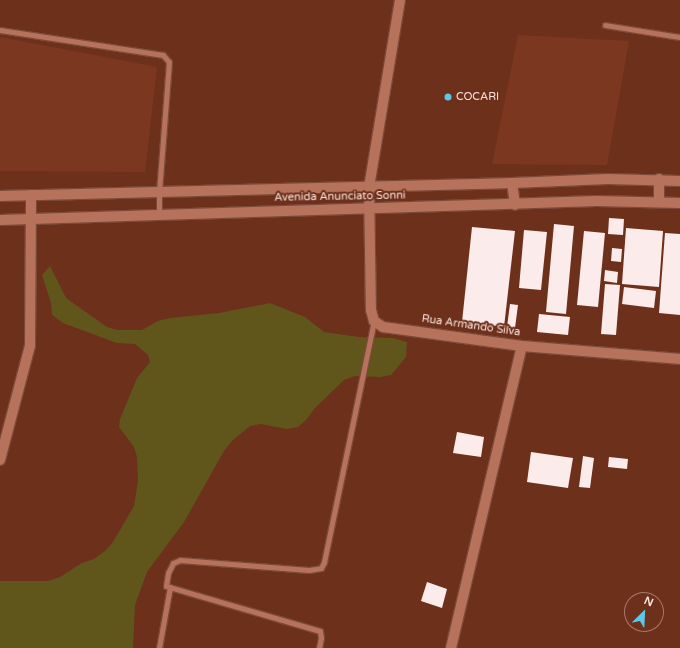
<!DOCTYPE html>
<html>
<head>
<meta charset="utf-8">
<style>
  body { margin:0 }
  #map { position:relative; width:680px; height:648px; overflow:hidden; background:#6d301b; font-family:"Varela Round",sans-serif }
  div>[style] { position:absolute }
  [style*='--x'] { left:calc(var(--x)*1px); top:calc(var(--y)*1px); width:calc(var(--w)*1px); rotate:calc(var(--a)*1deg) }
  .built>* { inset:0; background:#7b3720 }
  .green>* { inset:0; background:#60551b }
  .building>* { inset:0; background:#fcebeb }
  .roads { filter:drop-shadow(1px 0 #7b4a39) drop-shadow(-1px 0 #7b4a39) drop-shadow(0 1px #7b4a39) drop-shadow(0 -1px #7b4a39) }
  .service>* { height:5px; margin:-2.5px; padding:0 2.5px; transform-origin:2.5px; border-radius:2.5px; background:#b7725c }
  .minor>* { height:10px; margin:-5px; padding:0 5px; transform-origin:5px; border-radius:5px; background:#b7725c }
  .tertiary>* { height:10px; margin:-5px; padding:0 5px; transform-origin:5px; border-radius:5px; background:#b7725c }
  .dots>* { width:11px; height:11px; translate:-50% -50%; box-sizing:border-box; border:2px solid #6d301b; border-radius:50% }
  span { translate:-50% -50%; white-space:nowrap; text-align:center; line-height:1.15; -webkit-text-stroke:4px #6d301b; paint-order:stroke }
  .poi-label { font-size:11px; color:#fce4dd }
  .left { translate:0 -50%; text-align:left }
  .street-label { font-size:11px; color:#fce4dd }
  .north { position:absolute; left:624px; top:592px; width:40px; height:40px; box-sizing:border-box; background:#6d301b; border:1px solid #a67869; border-radius:50%; rotate:24deg; font-size:11px; font-weight:700; line-height:16px; text-align:center; color:#fce4dd }
  .north::after { content:''; display:block; margin:auto; width:14px; height:18px; background:#5ac8e6; clip-path:polygon(50% 0,100% 100%,50% 72%,0 100%) }
</style>
</head>
<body>
<div id="map">
  <div class="built">
    <i style="clip-path:polygon(518px 35px,629px 41px,607px 165px,492px 164px)"></i>
    <i style="clip-path:polygon(0 37px,157px 67px,145px 172px,0 171px)"></i>
  </div>
  <div class="green">
    <i style="clip-path:polygon(50px 266px,66px 298px,107px 327px,118px 330px,142px 330px,158px 321px,170px 318px,219px 313px,270px 303px,305px 317px,324px 332px,359px 337px,393px 338px,407px 342px,406px 357px,391px 375px,380px 377px,355px 376px,344px 380px,314px 409px,307px 419px,298px 427px,286px 429px,261px 424px,250px 426px,232px 441px,224px 451px,184px 522px,147px 572px,135px 605px,133px 648px,0 648px,0 581px,48px 581px,60px 577px,82px 563px,94px 559px,105px 551px,113px 542px,134px 506px,138px 481px,137px 457px,134px 447px,119px 427px,120px 419px,137px 378px,150px 362px,148px 355px,135px 344px,117px 343px,63px 323px,52px 315px,51px 303px,42px 275px)"></i>
  </div>
  <div class="building">
    <i style="clip-path:polygon(609px 218px,624px 219px,623px 235px,608px 234px)"></i>
    <i style="clip-path:polygon(554px 224px,574px 226px,566px 314px,546px 312px)"></i>
    <i style="clip-path:polygon(472px 227px,515px 231px,504px 327px,462px 322px)"></i>
    <i style="clip-path:polygon(626px 228px,663px 231px,659px 287px,622px 284px)"></i>
    <i style="clip-path:polygon(524px 230px,547px 232px,541px 290px,519px 288px)"></i>
    <i style="clip-path:polygon(584px 231px,605px 233px,598px 307px,577px 305px)"></i>
    <i style="clip-path:polygon(665px 233px,680px 234px,680px 315px,659px 313px)"></i>
    <i style="clip-path:polygon(612px 248px,622px 249px,621px 262px,611px 261px)"></i>
    <i style="clip-path:polygon(605px 270px,618px 272px,617px 283px,604px 281px)"></i>
    <i style="clip-path:polygon(605px 284px,620px 285px,616px 335px,601px 334px)"></i>
    <i style="clip-path:polygon(624px 287px,656px 291px,654px 308px,622px 304px)"></i>
    <i style="clip-path:polygon(510px 304px,518px 305px,515px 328px,507px 327px)"></i>
    <i style="clip-path:polygon(539px 314px,570px 317px,568px 335px,537px 332px)"></i>
    <i style="clip-path:polygon(457px 432px,484px 437px,481px 457px,453px 453px)"></i>
    <i style="clip-path:polygon(531px 452px,573px 458px,568px 488px,527px 482px)"></i>
    <i style="clip-path:polygon(583px 456px,594px 458px,590px 488px,579px 487px)"></i>
    <i style="clip-path:polygon(609px 457px,628px 459px,627px 469px,608px 467px)"></i>
    <i style="clip-path:polygon(427px 582px,447px 589px,442px 608px,421px 601px)"></i>
  </div>
  <div class="roads">
    <div class="service">
      <i style="--x:605;--y:25;--w:76;--a:9.1"></i>
      <i style="--x:0;--y:30;--w:165;--a:8.7"></i>
      <i style="--x:163;--y:55;--w:9;--a:49"></i>
      <i style="--x:169;--y:62;--w:130;--a:94.4"></i>
      <i style="--x:159;--y:192;--w:21;--a:90"></i>
      <i style="--x:159;--y:648;--w:62;--a:-79.8"></i>
      <i style="--x:319;--y:648;--w:10;--a:-79"></i>
      <i style="--x:321;--y:638;--w:7;--a:-98"></i>
      <i style="--x:320;--y:631;--w:160;--a:-163.7"></i>
      <i style="--x:166;--y:586;--w:13;--a:-81"></i>
      <i style="--x:168;--y:573;--w:11;--a:-63"></i>
      <i style="--x:173;--y:563;--w:8;--a:-23"></i>
      <i style="--x:180;--y:560;--w:129;--a:4.4"></i>
      <i style="--x:309;--y:570;--w:12;--a:-9"></i>
      <i style="--x:321;--y:568;--w:7;--a:-63"></i>
      <i style="--x:324;--y:562;--w:246;--a:-78.3"></i>
    </div>
    <div class="minor">
      <i style="--x:400;--y:0;--w:190;--a:99.4"></i>
      <i style="--x:369;--y:187;--w:123;--a:89.1"></i>
      <i style="--x:371;--y:310;--w:11;--a:75"></i>
      <i style="--x:374;--y:321;--w:11;--a:34"></i>
      <i style="--x:383;--y:327;--w:140;--a:7.8"></i>
      <i style="--x:522;--y:346;--w:159;--a:4.7"></i>
      <i style="--x:0;--y:460;--w:118;--a:-75.3"></i>
      <i style="--x:30;--y:346;--w:151;--a:-89.6"></i>
      <i style="--x:451;--y:648;--w:310;--a:-76.8"></i>
    </div>
    <div class="tertiary">
      <i style="--x:512;--y:183;--w:22;--a:82"></i>
      <i style="--x:0;--y:196;--w:512;--a:-1.45"></i>
      <i style="--x:512;--y:183;--w:96;--a:-2.4"></i>
      <i style="--x:608;--y:179;--w:72;--a:1.6"></i>
      <i style="--x:659;--y:202;--w:23;--a:-90"></i>
      <i style="--x:0;--y:220;--w:597;--a:-1.82"></i>
      <i style="--x:597;--y:201;--w:83;--a:1.4"></i>
    </div>
  </div>
  <div class="dots">
    <i style="left:448px;top:97px;background:#5ac8e6"></i>
  </div>
  <div class="poi-label">
    <span class="left" style="left:456px;top:97px">COCARI</span>
  </div>
  <div class="street-label">
    <span style="left:340px;top:197px;rotate:-1deg">Avenida Anunciato Sonni</span>
    <span style="left:471px;top:326px;rotate:8deg">Rua Armando Silva</span>
  </div>
  <div class="north">N</div>
</div>
</body>
</html>
